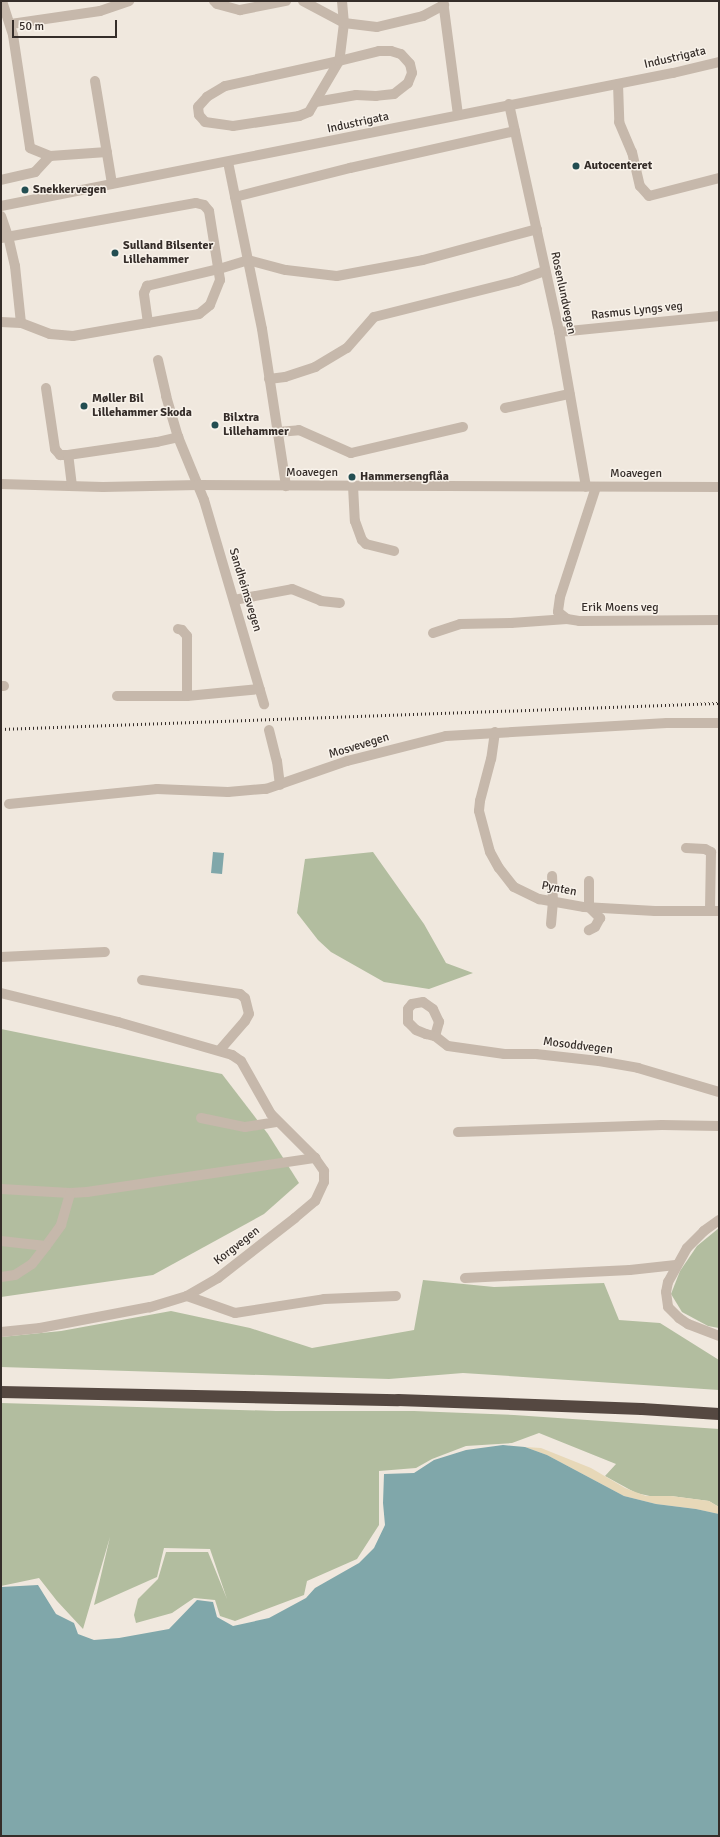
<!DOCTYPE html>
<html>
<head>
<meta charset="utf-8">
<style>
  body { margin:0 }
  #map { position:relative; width:720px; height:1837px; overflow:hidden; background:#f0e8de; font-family:Signika,sans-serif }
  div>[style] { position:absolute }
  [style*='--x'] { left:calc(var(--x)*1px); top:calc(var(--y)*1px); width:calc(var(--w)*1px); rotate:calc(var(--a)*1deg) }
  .green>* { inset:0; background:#b2bd9f }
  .sand>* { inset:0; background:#e7d8b8 }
  .water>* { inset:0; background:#80a7aa }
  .minor>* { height:10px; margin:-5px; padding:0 5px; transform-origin:5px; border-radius:5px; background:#c6b8ab }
  .highway>* { height:12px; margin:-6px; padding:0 6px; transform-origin:6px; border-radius:6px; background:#554841 }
  .rail>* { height:3px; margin-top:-1.5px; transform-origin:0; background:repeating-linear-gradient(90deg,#352d29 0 1px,transparent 0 4px) }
  .dots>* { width:11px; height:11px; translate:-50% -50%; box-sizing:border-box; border:2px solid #f8f2ea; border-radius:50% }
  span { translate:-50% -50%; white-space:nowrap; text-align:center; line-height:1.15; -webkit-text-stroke:3px #f8f2ea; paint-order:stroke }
  .street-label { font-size:12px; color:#352d29 }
  .poi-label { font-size:12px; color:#352d29; font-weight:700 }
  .left { translate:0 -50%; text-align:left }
  .frame { position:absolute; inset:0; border:2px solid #352d29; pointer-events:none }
  .scale { position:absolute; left:12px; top:20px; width:105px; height:18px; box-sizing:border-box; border:2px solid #352d29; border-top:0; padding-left:5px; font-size:12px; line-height:14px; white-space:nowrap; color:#352d29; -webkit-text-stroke:3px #f8f2ea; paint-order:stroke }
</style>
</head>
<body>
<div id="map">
  <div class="green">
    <i style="clip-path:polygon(373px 852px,424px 924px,446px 963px,473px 973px,429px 989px,384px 982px,331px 952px,318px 940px,297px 913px,305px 859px)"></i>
    <i style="clip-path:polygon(1px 1029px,222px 1074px,268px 1134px,299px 1183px,264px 1214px,153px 1275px,1px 1297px)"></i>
    <i style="clip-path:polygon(719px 1228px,719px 1328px,708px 1326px,682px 1312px,671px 1294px,680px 1271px,697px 1246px)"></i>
    <i style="clip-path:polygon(423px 1280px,494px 1287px,604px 1283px,619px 1320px,660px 1323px,719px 1360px,719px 1390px,463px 1373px,389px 1379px,1px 1367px,1px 1337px,61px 1331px,171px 1311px,250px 1328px,312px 1348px,414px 1330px)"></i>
    <i style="clip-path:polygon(1px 1403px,276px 1411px,414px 1411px,514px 1415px,719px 1429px,719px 1507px,709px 1501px,671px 1496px,659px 1498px,636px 1493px,605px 1476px,616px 1464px,539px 1433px,512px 1443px,466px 1446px,432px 1459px,416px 1468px,379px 1471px,379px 1525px,357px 1559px,307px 1581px,304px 1595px,235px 1621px,220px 1616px,215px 1600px,194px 1598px,172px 1613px,136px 1623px,134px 1615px,138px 1599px,158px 1579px,166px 1552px,208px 1552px,227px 1599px,210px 1549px,164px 1548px,157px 1577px,94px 1605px,110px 1537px,83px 1629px,57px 1601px,39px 1578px,1px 1586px)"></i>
  </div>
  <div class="sand">
    <i style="clip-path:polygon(525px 1447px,541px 1448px,591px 1468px,625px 1488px,646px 1496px,671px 1496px,709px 1501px,719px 1507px,719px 1514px,696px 1509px,656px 1504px,624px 1496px,547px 1455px)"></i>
  </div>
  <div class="water">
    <i style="clip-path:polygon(213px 852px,224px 853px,222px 874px,211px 873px)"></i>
    <i style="clip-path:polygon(503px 1445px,525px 1447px,547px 1455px,624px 1496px,656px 1504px,696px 1509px,719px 1514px,719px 1836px,1px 1836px,1px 1587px,38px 1585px,56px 1614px,74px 1623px,78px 1634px,94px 1640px,119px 1638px,169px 1629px,197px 1600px,213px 1602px,217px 1617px,233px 1626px,269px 1618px,306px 1598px,315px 1588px,359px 1563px,374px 1548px,385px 1525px,383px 1503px,384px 1474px,414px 1473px,434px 1460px,466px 1450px)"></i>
  </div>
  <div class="minor">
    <i style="--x:2;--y:1;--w:36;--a:72"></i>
    <i style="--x:13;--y:35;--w:114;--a:81.4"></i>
    <i style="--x:30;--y:148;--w:22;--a:22"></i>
    <i style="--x:50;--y:156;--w:57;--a:-4"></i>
    <i style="--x:214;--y:1;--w:4;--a:45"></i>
    <i style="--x:217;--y:4;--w:24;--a:15"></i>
    <i style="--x:240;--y:10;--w:47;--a:-11.1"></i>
    <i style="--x:303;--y:1;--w:47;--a:28.2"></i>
    <i style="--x:344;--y:23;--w:38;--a:97"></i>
    <i style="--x:339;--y:61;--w:117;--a:167.6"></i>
    <i style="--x:225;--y:86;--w:21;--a:149"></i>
    <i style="--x:207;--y:97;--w:13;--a:132"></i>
    <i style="--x:198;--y:107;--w:8;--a:83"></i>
    <i style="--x:199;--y:115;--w:9;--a:49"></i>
    <i style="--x:205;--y:122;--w:28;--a:8"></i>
    <i style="--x:233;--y:126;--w:67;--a:-8.6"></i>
    <i style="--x:299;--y:116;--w:11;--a:-22"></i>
    <i style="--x:309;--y:112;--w:59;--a:-59.5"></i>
    <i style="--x:339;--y:61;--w:41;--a:-14"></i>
    <i style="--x:379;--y:51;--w:12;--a:0"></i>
    <i style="--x:391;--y:51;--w:10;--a:17"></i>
    <i style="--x:401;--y:54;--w:13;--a:48"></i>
    <i style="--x:410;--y:64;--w:9;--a:77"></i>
    <i style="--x:412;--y:73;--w:11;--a:112"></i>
    <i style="--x:408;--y:83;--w:18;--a:142"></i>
    <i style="--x:394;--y:94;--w:18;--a:174"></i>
    <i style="--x:376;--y:96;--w:20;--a:-177"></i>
    <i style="--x:356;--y:95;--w:41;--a:170.1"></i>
    <i style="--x:342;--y:1;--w:22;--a:85"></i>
    <i style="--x:344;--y:23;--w:33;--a:7"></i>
    <i style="--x:377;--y:27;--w:47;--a:-13.4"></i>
    <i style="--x:423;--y:16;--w:24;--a:-28"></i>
    <i style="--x:443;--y:1;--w:115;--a:82.5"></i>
    <i style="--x:11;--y:24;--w:90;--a:-8.3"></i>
    <i style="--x:100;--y:11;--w:31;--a:-19"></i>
    <i style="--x:95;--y:81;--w:104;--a:80.6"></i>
    <i style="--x:618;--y:84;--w:38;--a:88"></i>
    <i style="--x:619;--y:122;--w:33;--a:67"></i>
    <i style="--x:632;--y:152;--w:35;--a:77"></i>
    <i style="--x:640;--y:186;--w:13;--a:48"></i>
    <i style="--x:649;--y:196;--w:72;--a:-14.4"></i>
    <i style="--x:509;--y:104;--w:233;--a:77.6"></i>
    <i style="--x:559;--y:332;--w:157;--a:80.1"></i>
    <i style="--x:228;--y:162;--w:170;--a:78.5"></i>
    <i style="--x:262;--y:329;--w:159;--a:81.3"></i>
    <i style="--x:1;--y:180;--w:35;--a:-13"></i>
    <i style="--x:35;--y:172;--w:22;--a:-47"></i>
    <i style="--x:235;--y:197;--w:119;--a:-14.2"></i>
    <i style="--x:350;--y:168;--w:169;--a:-12.6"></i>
    <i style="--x:1;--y:206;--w:685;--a:-11.2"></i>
    <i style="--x:673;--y:73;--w:47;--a:-13.4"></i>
    <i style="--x:1;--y:216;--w:21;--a:71"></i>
    <i style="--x:8;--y:236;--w:31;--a:77"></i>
    <i style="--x:15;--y:266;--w:57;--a:84"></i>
    <i style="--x:1;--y:238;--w:198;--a:-10.2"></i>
    <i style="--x:196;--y:203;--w:8;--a:14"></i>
    <i style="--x:204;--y:205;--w:8;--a:50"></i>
    <i style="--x:209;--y:211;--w:70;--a:80.9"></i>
    <i style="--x:220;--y:280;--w:27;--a:112"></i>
    <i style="--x:210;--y:305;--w:14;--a:141"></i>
    <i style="--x:199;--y:314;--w:128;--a:170.1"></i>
    <i style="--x:73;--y:336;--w:23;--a:-175"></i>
    <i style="--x:50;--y:334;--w:31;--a:-159"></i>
    <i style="--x:21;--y:323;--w:20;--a:-177"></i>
    <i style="--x:148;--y:323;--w:30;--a:-98"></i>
    <i style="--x:144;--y:293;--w:8;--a:-67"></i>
    <i style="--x:147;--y:286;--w:74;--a:-13.3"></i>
    <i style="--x:219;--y:269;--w:30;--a:-17"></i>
    <i style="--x:248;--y:260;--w:39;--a:15"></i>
    <i style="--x:286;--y:270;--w:51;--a:6.7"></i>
    <i style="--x:337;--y:276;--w:87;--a:-10.5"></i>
    <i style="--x:423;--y:260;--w:118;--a:-15.2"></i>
    <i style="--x:559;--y:332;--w:161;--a:-5.7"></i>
    <i style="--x:158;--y:360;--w:37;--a:77"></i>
    <i style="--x:166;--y:396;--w:43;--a:73.7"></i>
    <i style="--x:178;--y:437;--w:68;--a:67.6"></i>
    <i style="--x:204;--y:500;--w:213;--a:73.6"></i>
    <i style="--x:269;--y:379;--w:16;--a:-7"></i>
    <i style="--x:285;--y:377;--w:32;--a:-18"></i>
    <i style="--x:315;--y:367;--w:37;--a:-31"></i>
    <i style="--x:347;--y:348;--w:41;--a:-48.9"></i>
    <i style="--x:374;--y:317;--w:147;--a:-14.1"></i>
    <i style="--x:517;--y:281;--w:30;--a:-20"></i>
    <i style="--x:46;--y:388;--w:62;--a:81.6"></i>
    <i style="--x:55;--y:449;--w:8;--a:50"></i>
    <i style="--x:60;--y:455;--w:8;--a:0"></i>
    <i style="--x:505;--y:408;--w:66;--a:-12.3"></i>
    <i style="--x:278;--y:432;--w:21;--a:-5"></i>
    <i style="--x:299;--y:430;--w:57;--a:23.9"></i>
    <i style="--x:351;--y:453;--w:115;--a:-13.1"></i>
    <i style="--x:1;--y:484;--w:102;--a:1.7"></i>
    <i style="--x:103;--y:487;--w:95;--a:-1.2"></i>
    <i style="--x:198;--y:485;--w:521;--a:0.22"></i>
    <i style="--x:72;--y:486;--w:31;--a:-97"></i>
    <i style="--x:68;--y:455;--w:90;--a:-8.3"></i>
    <i style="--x:157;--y:442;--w:22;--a:-13"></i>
    <i style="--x:353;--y:486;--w:35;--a:87"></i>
    <i style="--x:355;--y:521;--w:20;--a:70"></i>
    <i style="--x:362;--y:540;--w:6;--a:45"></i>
    <i style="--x:366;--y:544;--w:29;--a:14"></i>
    <i style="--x:596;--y:487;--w:116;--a:108.1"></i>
    <i style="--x:560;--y:597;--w:15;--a:98"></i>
    <i style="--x:558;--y:612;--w:11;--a:38"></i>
    <i style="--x:567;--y:619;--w:12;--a:9"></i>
    <i style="--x:579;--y:621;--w:140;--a:-0.4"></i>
    <i style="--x:234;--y:600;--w:59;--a:-10.7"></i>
    <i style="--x:292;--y:589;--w:31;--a:22"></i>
    <i style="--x:321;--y:601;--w:19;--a:6"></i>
    <i style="--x:178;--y:629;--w:4;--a:14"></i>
    <i style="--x:182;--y:630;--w:8;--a:50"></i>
    <i style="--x:187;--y:636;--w:60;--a:90"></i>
    <i style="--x:433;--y:633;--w:28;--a:-18"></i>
    <i style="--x:460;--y:624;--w:51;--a:-1.1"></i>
    <i style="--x:511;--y:623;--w:56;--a:-4.1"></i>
    <i style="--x:1;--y:686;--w:3;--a:0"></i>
    <i style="--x:117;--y:696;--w:70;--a:0"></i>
    <i style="--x:187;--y:696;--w:73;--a:-5.5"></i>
    <i style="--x:269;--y:730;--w:32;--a:76"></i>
    <i style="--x:277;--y:761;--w:24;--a:83"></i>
    <i style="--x:495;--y:732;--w:27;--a:98"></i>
    <i style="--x:491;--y:759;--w:43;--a:104.7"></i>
    <i style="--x:480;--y:801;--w:10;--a:96"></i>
    <i style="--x:479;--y:811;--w:42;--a:75"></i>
    <i style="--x:490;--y:852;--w:18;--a:61"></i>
    <i style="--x:499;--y:868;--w:24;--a:52"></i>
    <i style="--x:514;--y:887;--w:28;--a:26"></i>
    <i style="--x:539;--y:899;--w:46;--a:10.1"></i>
    <i style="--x:584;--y:907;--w:71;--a:3.2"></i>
    <i style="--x:655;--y:911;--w:64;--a:0"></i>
    <i style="--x:9;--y:804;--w:149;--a:-5.8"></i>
    <i style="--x:157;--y:789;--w:71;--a:2.4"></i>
    <i style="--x:228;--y:792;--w:38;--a:-5"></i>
    <i style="--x:266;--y:789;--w:86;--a:-19.1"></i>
    <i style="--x:347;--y:761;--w:102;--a:-14.2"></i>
    <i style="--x:446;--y:736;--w:221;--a:-3.4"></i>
    <i style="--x:667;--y:723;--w:52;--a:0"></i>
    <i style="--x:686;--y:848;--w:19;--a:3"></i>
    <i style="--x:705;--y:849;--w:7;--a:27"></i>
    <i style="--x:711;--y:852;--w:58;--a:91"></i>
    <i style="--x:589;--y:881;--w:26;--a:90"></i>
    <i style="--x:589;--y:907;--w:16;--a:45"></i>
    <i style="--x:600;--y:918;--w:10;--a:119"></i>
    <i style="--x:595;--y:927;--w:7;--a:153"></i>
    <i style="--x:551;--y:924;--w:21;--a:-85"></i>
    <i style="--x:553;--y:903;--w:27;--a:-92"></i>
    <i style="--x:1;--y:957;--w:104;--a:-2.8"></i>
    <i style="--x:142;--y:980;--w:99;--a:8.1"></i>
    <i style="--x:240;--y:994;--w:6;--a:39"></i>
    <i style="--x:245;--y:998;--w:16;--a:76"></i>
    <i style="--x:249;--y:1014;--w:8;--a:120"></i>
    <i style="--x:245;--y:1021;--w:38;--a:131"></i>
    <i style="--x:1;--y:993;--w:121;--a:13.9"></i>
    <i style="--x:118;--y:1022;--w:119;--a:16.1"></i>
    <i style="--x:232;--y:1055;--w:11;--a:34"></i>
    <i style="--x:241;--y:1061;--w:61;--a:60.5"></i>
    <i style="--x:271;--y:1114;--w:62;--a:45"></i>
    <i style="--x:315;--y:1158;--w:16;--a:55"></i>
    <i style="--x:324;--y:1171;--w:11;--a:90"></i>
    <i style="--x:324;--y:1182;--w:21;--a:115"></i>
    <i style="--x:315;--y:1201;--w:26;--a:140"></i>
    <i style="--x:295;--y:1218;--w:98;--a:142.1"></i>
    <i style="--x:218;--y:1278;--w:36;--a:150"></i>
    <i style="--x:187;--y:1296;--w:39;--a:163"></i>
    <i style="--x:150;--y:1307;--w:112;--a:169.2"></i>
    <i style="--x:40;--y:1328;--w:39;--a:174"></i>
    <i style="--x:435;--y:1036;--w:15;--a:-74"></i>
    <i style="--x:439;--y:1022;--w:14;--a:-115"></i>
    <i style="--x:433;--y:1009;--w:12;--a:-145"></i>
    <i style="--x:423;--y:1002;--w:11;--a:170"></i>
    <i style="--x:412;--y:1004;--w:6;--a:129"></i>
    <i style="--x:408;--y:1009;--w:13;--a:90"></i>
    <i style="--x:408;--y:1022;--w:11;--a:45"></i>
    <i style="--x:416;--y:1030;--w:11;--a:22"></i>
    <i style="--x:426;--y:1034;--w:9;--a:13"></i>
    <i style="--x:435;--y:1036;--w:16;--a:38"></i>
    <i style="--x:448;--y:1046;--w:57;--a:8.1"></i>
    <i style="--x:504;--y:1054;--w:32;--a:0"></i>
    <i style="--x:536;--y:1054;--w:63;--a:6.3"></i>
    <i style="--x:599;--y:1061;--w:40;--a:10"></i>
    <i style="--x:638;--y:1068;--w:84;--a:16.5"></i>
    <i style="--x:201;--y:1118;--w:45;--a:11.6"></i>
    <i style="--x:245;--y:1127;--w:33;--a:-9"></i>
    <i style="--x:458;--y:1132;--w:204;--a:-2"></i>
    <i style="--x:662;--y:1125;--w:57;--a:1"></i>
    <i style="--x:1;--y:1189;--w:69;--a:3.3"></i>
    <i style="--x:70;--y:1193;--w:17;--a:-3"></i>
    <i style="--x:87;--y:1192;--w:231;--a:-8.5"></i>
    <i style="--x:719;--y:1220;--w:19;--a:144"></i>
    <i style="--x:704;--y:1231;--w:24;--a:135"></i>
    <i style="--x:687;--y:1248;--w:39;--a:119"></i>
    <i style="--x:668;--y:1282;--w:10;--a:101"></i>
    <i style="--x:666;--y:1292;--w:15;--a:82"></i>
    <i style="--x:668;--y:1307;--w:16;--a:45"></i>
    <i style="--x:679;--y:1318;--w:11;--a:34"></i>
    <i style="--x:688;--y:1324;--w:33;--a:21"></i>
    <i style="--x:1;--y:1241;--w:45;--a:6.3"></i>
    <i style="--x:46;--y:1246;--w:26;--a:-54"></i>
    <i style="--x:61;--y:1225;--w:33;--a:-74"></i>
    <i style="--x:1;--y:1277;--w:14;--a:-8"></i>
    <i style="--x:15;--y:1275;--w:20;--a:-33"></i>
    <i style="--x:32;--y:1264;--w:23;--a:-52"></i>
    <i style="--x:465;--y:1278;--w:165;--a:-2.8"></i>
    <i style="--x:630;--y:1270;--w:46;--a:-6.2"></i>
    <i style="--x:187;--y:1296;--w:51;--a:19.5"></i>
    <i style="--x:235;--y:1313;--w:90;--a:-8.9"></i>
    <i style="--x:324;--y:1299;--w:72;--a:-2.4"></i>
  </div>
  <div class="highway">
    <i style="--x:1;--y:1392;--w:397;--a:1.2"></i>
    <i style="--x:398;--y:1400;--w:244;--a:2.1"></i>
    <i style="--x:642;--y:1409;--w:77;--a:3.7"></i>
  </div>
  <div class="rail">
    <i style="--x:1;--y:729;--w:718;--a:-2.07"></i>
  </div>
  <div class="dots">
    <i style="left:576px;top:166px;background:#234e52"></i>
    <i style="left:25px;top:190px;background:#234e52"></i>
    <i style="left:115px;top:253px;background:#234e52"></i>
    <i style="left:84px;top:406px;background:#234e52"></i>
    <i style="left:215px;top:425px;background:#234e52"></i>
    <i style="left:352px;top:477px;background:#234e52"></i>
  </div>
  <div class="street-label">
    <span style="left:675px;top:58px;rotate:-13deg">Industrigata</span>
    <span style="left:358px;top:123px;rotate:-12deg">Industrigata</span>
    <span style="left:563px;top:293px;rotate:78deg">Rosenlundvegen</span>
    <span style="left:637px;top:311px;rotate:-6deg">Rasmus Lyngs veg</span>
    <span style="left:312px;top:473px">Moavegen</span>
    <span style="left:636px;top:474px">Moavegen</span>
    <span style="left:245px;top:590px;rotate:73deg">Sandheimsvegen</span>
    <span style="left:620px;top:608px">Erik Moens veg</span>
    <span style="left:359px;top:746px;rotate:-17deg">Mosvevegen</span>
    <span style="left:559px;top:889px;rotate:11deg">Pynten</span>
    <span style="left:578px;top:1046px;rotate:7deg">Mosoddvegen</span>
    <span style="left:237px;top:1246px;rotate:-38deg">Korgvegen</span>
  </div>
  <div class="poi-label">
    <span class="left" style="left:584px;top:166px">Autocenteret</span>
    <span class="left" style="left:33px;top:190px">Snekkervegen</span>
    <span class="left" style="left:123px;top:253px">Sulland Bilsenter<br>Lillehammer</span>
    <span class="left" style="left:92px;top:406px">Møller Bil<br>Lillehammer Skoda</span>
    <span class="left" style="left:223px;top:425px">Bilxtra<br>Lillehammer</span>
    <span class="left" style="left:360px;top:477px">Hammersengflåa</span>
  </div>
  <div class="frame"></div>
  <div class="scale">50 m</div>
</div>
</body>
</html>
